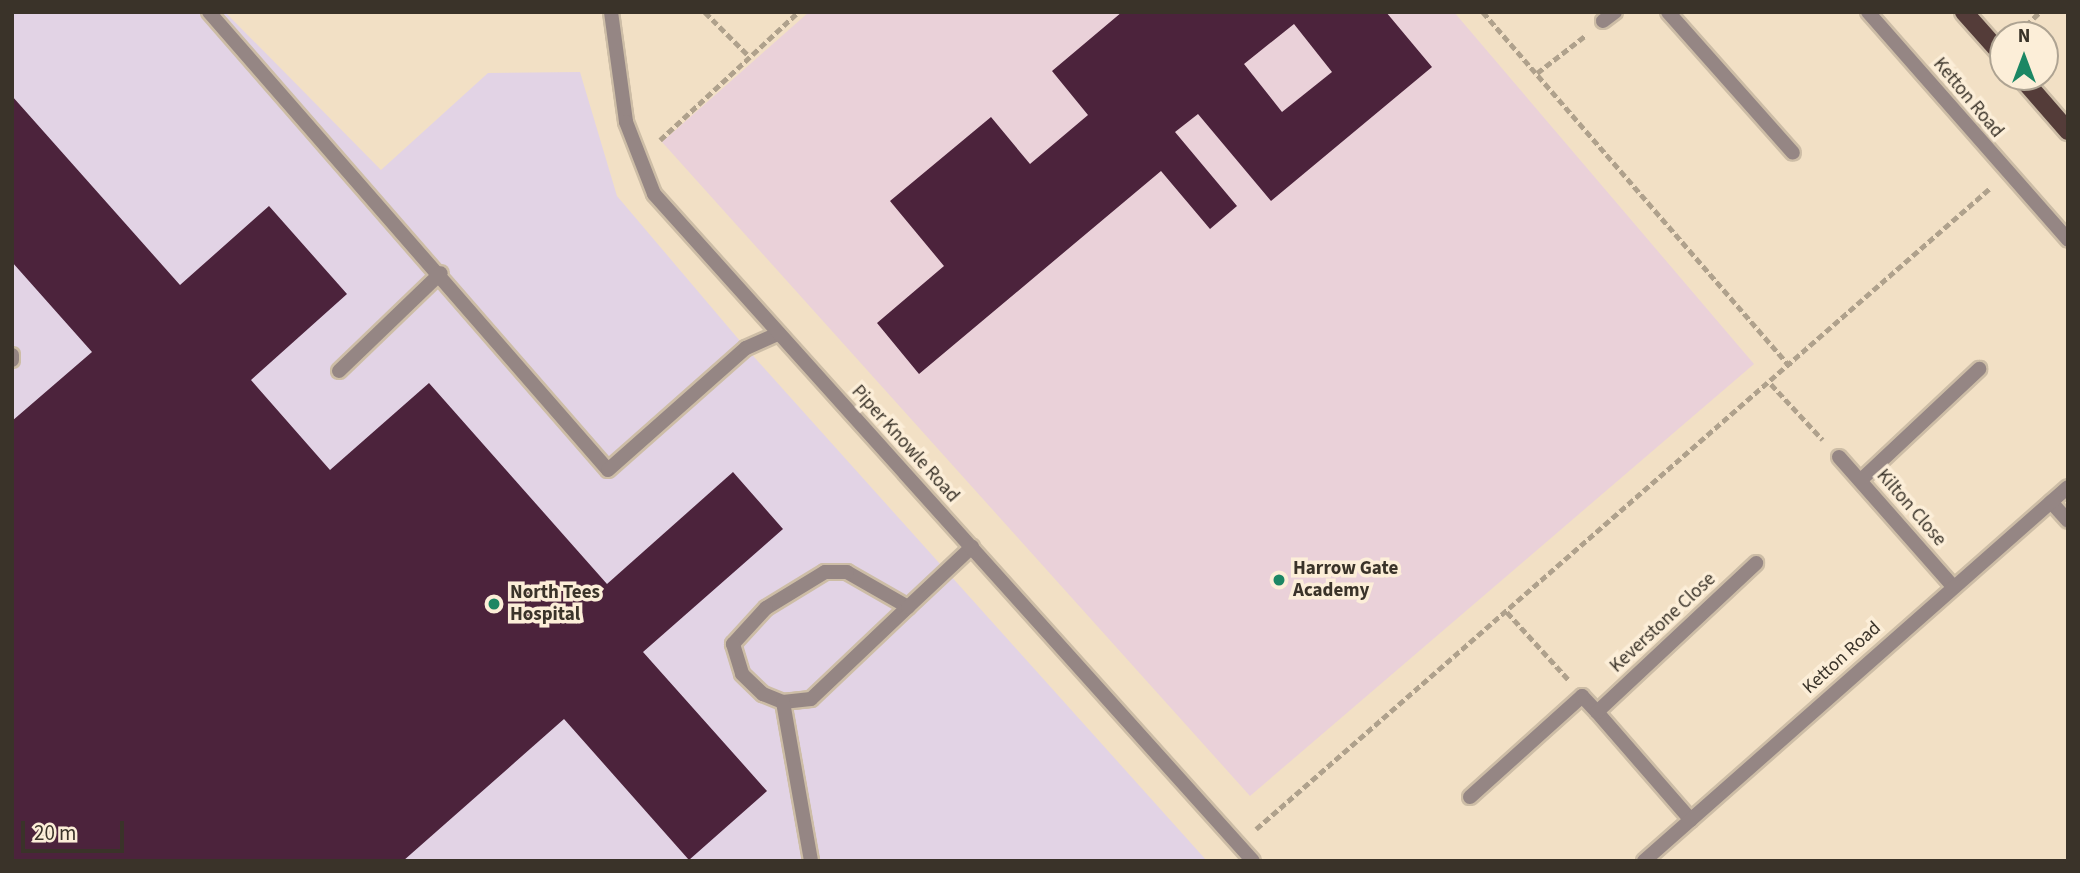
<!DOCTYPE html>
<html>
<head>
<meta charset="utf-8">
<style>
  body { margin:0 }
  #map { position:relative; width:2080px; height:873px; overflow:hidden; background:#f2e0c5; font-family:"Source Sans 3",sans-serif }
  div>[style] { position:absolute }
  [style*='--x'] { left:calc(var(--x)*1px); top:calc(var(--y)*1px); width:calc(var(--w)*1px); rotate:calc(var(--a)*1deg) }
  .education>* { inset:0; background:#ead1d9 }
  .medical>* { inset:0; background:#e2d3e5 }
  .building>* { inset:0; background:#4c233c }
  .path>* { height:4.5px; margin-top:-2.25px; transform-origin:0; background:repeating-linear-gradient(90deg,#afa18c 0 7px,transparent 0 10.5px) }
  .roads { filter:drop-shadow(2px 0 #cdbda6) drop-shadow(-2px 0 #cdbda6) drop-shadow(0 2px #cdbda6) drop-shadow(0 -2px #cdbda6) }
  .lane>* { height:14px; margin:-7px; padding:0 7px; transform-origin:7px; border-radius:7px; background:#958684 }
  .street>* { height:14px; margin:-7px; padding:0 7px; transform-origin:7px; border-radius:7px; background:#958684 }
  .primary>* { height:18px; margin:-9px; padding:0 9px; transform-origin:9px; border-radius:9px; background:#543c39 }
  .dots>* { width:19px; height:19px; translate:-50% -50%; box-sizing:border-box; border:4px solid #fceed8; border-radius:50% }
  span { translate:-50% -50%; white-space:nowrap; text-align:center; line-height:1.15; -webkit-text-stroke:7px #fceed8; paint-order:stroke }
  .street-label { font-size:19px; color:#3a3329 }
  .poi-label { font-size:19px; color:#3a3329; font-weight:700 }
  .left { translate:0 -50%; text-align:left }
  .frame { position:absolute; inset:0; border:14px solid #3a3329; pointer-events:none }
  .north { position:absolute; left:1989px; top:21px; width:70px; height:70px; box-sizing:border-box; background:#fceed8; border:2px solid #aea392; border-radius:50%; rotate:0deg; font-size:19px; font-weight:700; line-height:28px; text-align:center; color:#3a3329 }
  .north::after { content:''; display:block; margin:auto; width:24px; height:32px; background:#1c8764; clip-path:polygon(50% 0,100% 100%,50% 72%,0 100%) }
  .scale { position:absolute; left:21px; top:821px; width:103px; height:32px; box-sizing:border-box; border:4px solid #3a3329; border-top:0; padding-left:9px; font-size:21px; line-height:24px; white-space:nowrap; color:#3a3329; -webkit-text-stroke:5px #fceed8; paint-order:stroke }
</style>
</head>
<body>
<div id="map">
  <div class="education">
    <i style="clip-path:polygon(809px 12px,1454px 12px,1754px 364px,1250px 796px,662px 142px)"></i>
  </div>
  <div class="medical">
    <i style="clip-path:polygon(12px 12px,225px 12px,381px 170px,488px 73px,580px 72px,617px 196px,746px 348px,1207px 861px,12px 861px)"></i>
  </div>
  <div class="building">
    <i style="clip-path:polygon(evenodd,1122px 12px,1386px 12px,1432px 67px,1271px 201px,1198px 114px,1175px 132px,1237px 206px,1210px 229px,1161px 171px,919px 374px,877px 323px,944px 266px,890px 201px,991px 117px,1030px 164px,1088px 115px,1052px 71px,1122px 12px,1294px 24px,1332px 72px,1282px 112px,1244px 64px,1294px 24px)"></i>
    <i style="clip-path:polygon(12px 96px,180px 285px,269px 206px,347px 294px,251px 380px,330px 470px,429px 383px,607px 584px,733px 472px,783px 529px,643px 652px,767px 791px,689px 860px,564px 719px,403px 861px,12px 861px,12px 421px,92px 352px,12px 262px)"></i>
  </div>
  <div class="path">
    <i style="--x:705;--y:12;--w:62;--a:45"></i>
    <i style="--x:1483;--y:12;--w:471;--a:49.1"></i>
    <i style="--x:2018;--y:33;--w:30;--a:-44"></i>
    <i style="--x:1537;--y:73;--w:62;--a:-37.8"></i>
    <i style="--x:660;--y:140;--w:188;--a:-42.8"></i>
    <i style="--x:1771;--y:384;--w:76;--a:47.1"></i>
    <i style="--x:1507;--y:612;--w:91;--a:47.7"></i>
    <i style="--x:1256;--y:829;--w:974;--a:-41.13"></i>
  </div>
  <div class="roads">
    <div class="lane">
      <i style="--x:209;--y:12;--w:607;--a:48.94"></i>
      <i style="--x:608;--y:470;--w:184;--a:-41.5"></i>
      <i style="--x:746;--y:348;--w:36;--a:-24"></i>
      <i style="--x:1668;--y:12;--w:188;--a:48.4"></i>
      <i style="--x:1603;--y:21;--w:15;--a:-37"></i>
      <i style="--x:12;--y:355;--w:5;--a:90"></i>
      <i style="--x:339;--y:371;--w:141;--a:-43.9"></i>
      <i style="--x:1862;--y:479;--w:161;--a:-43.2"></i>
      <i style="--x:908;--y:607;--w:70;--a:-150.2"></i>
      <i style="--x:847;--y:572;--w:22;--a:180"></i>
      <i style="--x:825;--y:572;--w:69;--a:148.6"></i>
      <i style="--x:766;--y:608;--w:49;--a:132.5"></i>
      <i style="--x:733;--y:644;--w:31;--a:73"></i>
      <i style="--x:742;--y:674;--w:29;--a:44"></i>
      <i style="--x:763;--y:694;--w:22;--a:22"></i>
      <i style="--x:783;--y:702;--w:28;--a:-6"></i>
      <i style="--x:811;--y:699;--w:134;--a:-43.5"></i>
      <i style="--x:908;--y:607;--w:88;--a:-43.2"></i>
      <i style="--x:783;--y:702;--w:161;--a:80"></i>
    </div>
    <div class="street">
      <i style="--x:611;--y:12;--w:111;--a:82.2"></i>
      <i style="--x:626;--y:122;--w:77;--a:68.7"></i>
      <i style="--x:654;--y:194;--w:896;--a:48.07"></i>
      <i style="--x:1868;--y:12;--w:303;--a:48.7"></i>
      <i style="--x:1839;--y:457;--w:171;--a:48.6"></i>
      <i style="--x:2051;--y:502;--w:25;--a:48"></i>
      <i style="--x:1597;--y:712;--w:143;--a:49"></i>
      <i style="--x:1470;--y:797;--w:151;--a:-42"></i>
      <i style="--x:1582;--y:696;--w:22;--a:47"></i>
      <i style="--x:1597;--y:712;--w:218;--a:-43.1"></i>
      <i style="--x:1644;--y:861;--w:565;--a:-41.41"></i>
    </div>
    <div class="primary">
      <i style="--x:1964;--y:12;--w:59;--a:48.4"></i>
      <i style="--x:2021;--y:77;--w:72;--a:49"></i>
    </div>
  </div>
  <div class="dots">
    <i style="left:1279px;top:580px;background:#1c8764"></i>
    <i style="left:494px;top:604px;background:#1c8764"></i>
  </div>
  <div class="street-label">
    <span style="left:1968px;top:98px;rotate:50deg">Ketton Road</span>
    <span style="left:905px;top:444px;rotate:48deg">Piper Knowle Road</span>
    <span style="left:1911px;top:508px;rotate:49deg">Kilton Close</span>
    <span style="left:1663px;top:623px;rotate:-43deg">Keverstone Close</span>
    <span style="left:1842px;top:658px;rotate:-42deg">Ketton Road</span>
  </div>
  <div class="poi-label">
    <span class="left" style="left:1293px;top:580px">Harrow Gate<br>Academy</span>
    <span class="left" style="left:510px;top:604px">North Tees<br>Hospital</span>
  </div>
  <div class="frame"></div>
  <div class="north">N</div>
  <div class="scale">20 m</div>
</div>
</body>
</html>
